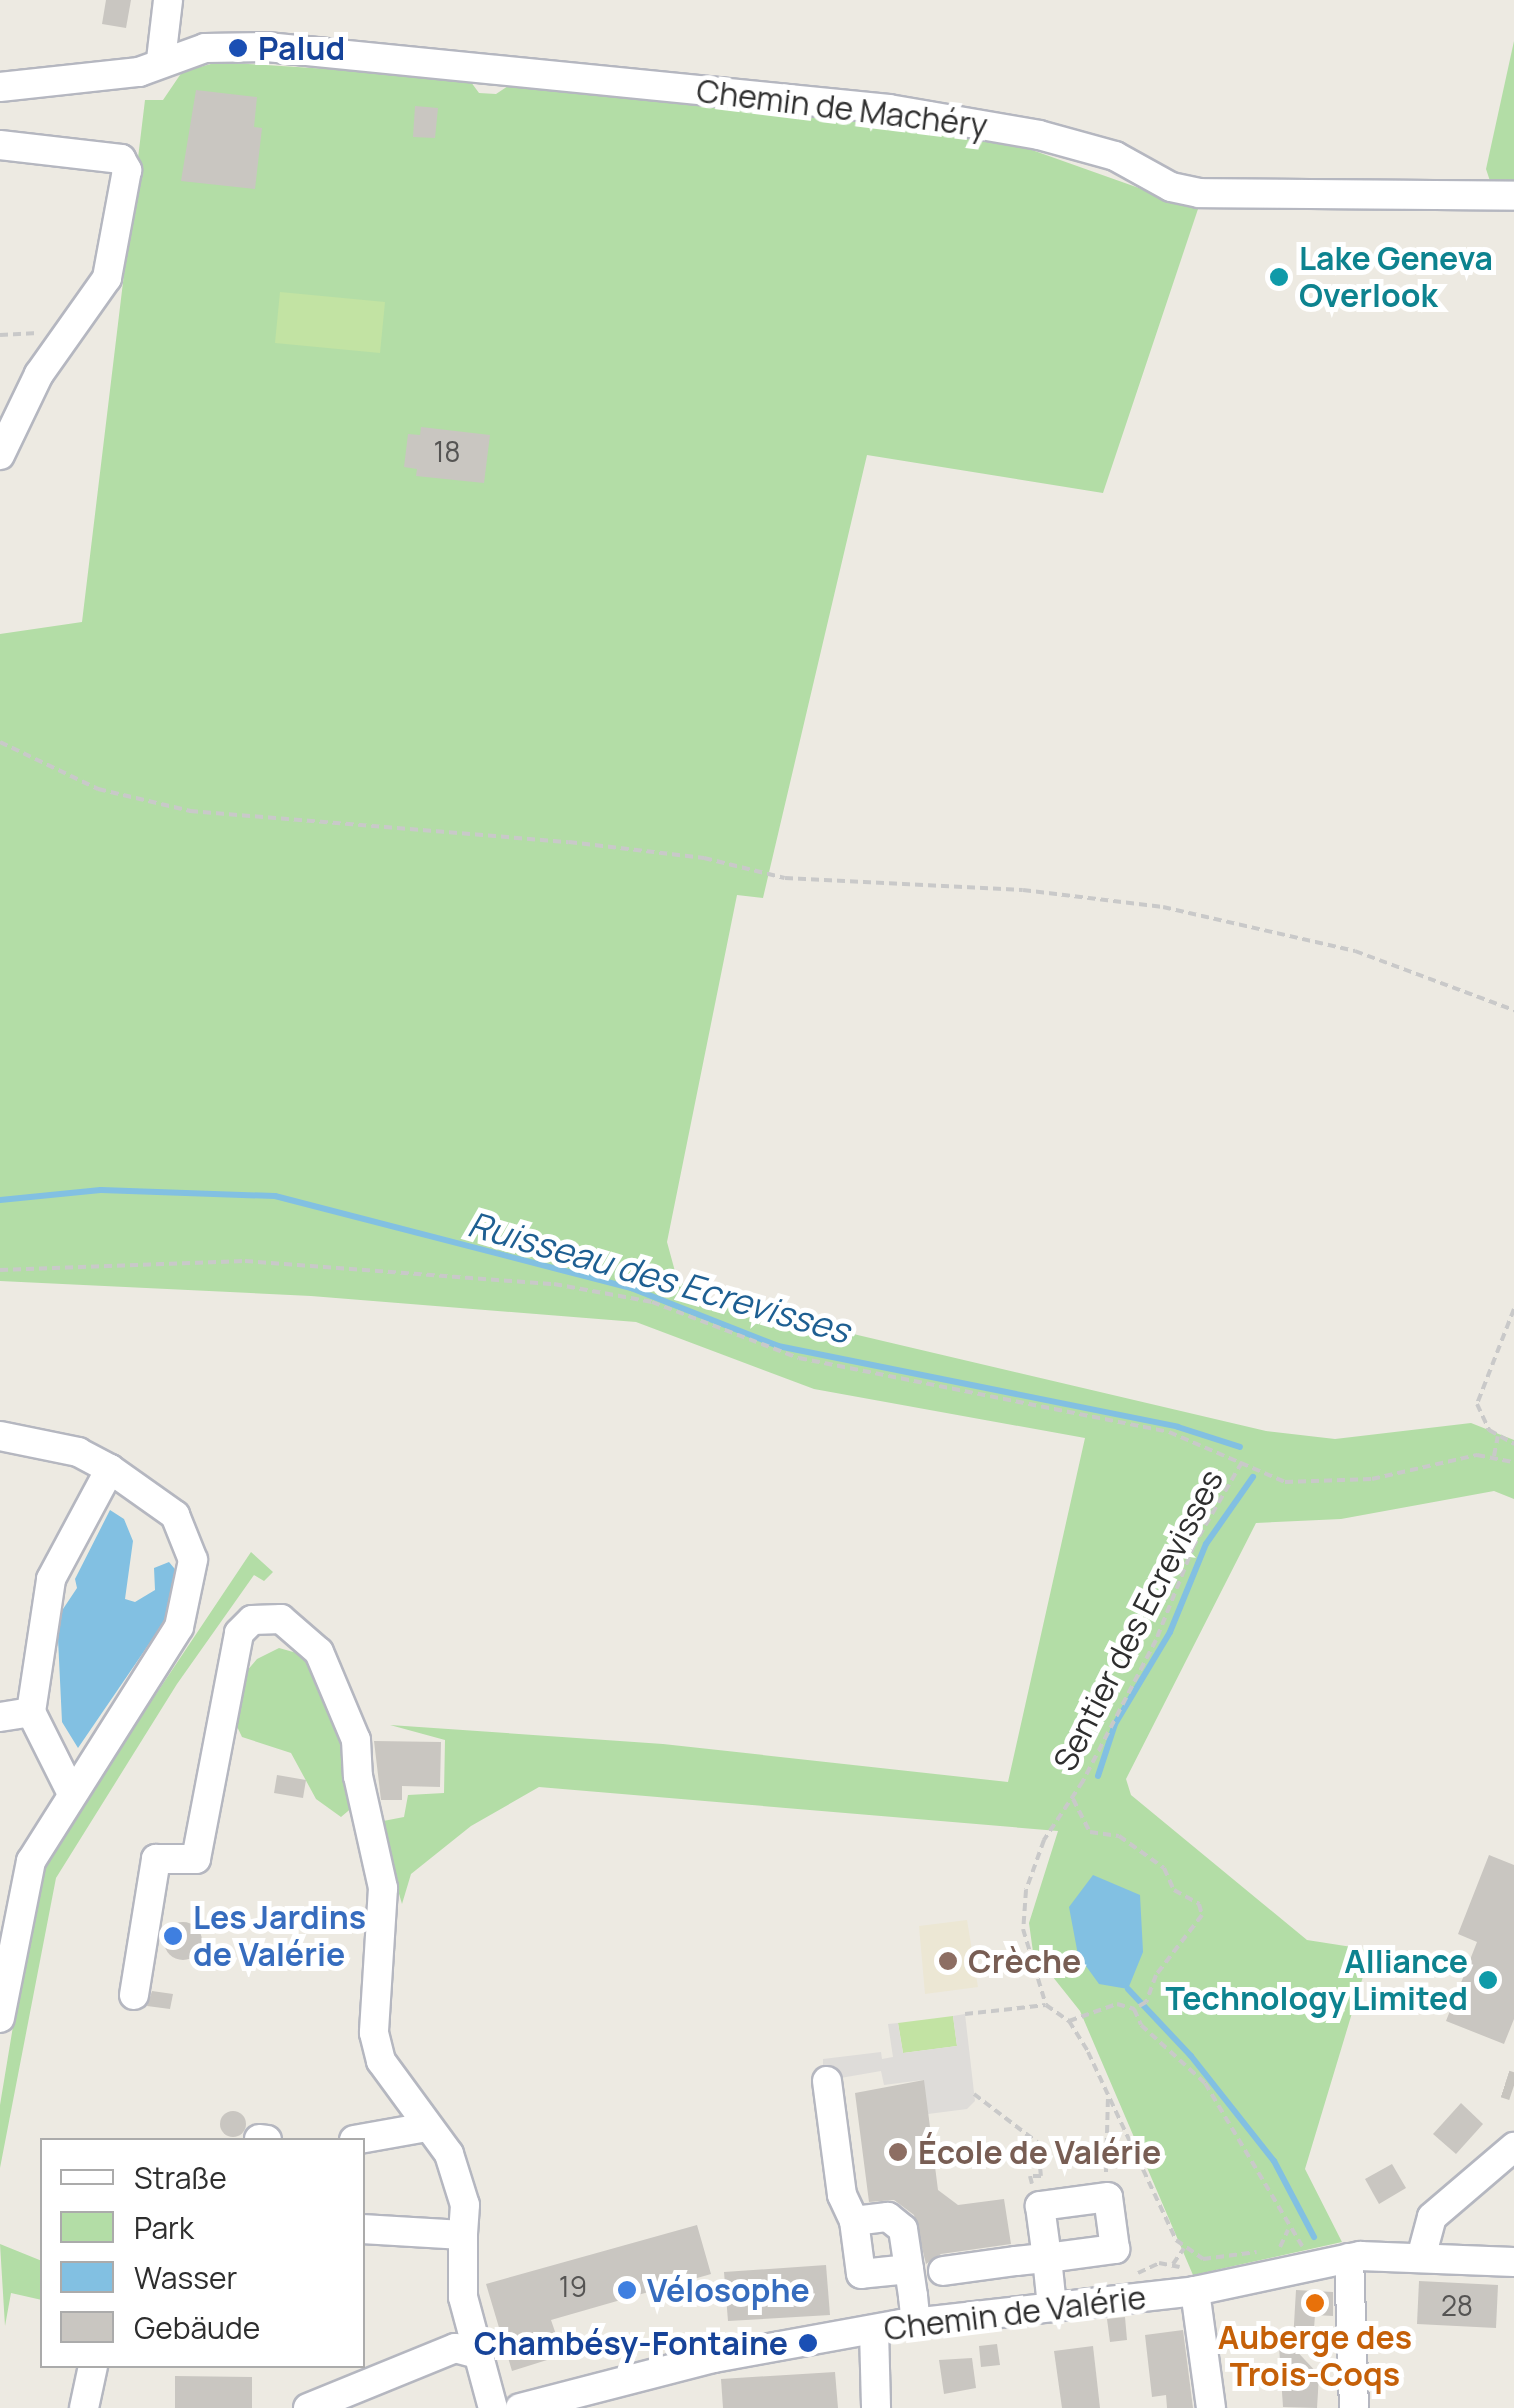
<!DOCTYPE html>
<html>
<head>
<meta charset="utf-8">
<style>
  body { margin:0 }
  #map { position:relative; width:1514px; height:2408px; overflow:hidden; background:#edeae2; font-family:Manrope,sans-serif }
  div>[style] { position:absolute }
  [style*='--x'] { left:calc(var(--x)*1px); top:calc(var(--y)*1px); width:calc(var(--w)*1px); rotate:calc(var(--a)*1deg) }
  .education>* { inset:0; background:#ece7d4 }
  .green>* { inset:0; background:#b3dda6 }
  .pitch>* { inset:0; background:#c2e3a3 }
  .plaza>* { inset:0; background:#dedcd9 }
  .water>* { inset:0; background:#82c0e2 }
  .stream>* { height:6px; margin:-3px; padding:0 3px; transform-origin:3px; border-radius:3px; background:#82c0e2 }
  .building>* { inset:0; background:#c9c6c1 }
  .round { border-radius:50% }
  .minor-tunnel>* { height:28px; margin-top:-14px; transform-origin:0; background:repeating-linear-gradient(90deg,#c7c4be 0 28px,transparent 0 42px) }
  .path>* { height:4px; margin-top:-2px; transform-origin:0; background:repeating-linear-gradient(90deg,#c9c9c9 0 8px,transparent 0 13px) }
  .roads { filter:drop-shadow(2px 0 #b5b7c0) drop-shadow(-2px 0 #b5b7c0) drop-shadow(0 2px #b5b7c0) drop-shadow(0 -2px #b5b7c0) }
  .minor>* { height:28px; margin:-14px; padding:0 14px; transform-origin:14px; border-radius:14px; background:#fff }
  .dots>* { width:28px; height:28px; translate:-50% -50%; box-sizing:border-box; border:5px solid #fff; border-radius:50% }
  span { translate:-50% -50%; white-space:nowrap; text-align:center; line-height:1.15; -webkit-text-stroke:10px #fff; paint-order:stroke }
  .number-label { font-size:28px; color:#555453 }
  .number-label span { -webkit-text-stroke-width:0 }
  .transit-label { font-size:32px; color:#164399; font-weight:700 }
  .left { translate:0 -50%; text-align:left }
  .right { translate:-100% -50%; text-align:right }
  .street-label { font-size:32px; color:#2e2e2e }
  .culture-label { font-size:32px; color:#0d838f; font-weight:700 }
  .shop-label { font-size:32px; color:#366cbe; font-weight:700 }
  .education-label { font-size:32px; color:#785e54; font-weight:700 }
  .food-label { font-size:32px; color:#c56008; font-weight:700 }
  .water-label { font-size:35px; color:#1e5f92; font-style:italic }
  .legend { position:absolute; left:40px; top:2138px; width:325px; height:230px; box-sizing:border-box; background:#fff; border:2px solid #ababab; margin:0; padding:12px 18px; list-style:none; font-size:30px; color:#2e2e2e }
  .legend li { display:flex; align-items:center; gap:20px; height:50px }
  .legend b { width:50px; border:2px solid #ababab }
</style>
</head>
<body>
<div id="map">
  <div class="education">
    <i style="clip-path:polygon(967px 1920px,978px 1987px,925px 1994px,919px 1926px)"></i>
  </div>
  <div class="green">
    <i style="clip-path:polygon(1514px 41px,1514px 187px,1491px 184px,1486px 169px)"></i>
    <i style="clip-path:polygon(218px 62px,468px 78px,479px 93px,496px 94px,519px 79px,1033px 139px,1032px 150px,1198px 209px,1103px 493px,867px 455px,763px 898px,737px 895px,667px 1242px,676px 1275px,692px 1296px,1266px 1431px,1335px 1439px,1471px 1423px,1514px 1440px,1514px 1499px,1494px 1491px,1341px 1519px,1256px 1523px,1126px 1779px,1131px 1795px,1307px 1940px,1371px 1950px,1305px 2169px,1342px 2242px,1193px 2275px,1080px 2011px,1033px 1952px,1029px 1923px,1058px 1831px,539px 1787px,471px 1826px,411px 1874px,402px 1904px,378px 1822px,404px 1817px,408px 1795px,444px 1793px,445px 1740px,390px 1725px,663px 1744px,1008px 1782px,1085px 1438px,814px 1389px,636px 1322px,311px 1296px,0 1281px,0 634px,82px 622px,145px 100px,163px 100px,182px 72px)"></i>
    <i style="clip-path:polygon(251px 1552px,273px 1572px,264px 1581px,254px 1575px,177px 1684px,56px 1878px,0 2168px,0 2105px,39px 1869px)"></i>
    <i style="clip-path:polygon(279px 1648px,311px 1657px,331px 1690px,354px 1806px,341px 1817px,316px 1799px,291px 1753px,242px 1737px,232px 1716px,239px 1680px,257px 1659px)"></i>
    <i style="clip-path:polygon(0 2244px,42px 2261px,42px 2300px,11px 2293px,5px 2326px)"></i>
  </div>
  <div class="pitch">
    <i style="clip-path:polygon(280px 292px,385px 302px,380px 353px,275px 343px)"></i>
    <i style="clip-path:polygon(953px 2016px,957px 2046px,903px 2053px,898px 2023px)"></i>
  </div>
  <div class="plaza">
    <i style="clip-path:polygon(965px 2014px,975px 2101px,967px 2109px,928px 2114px,923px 2080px,884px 2085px,881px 2071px,823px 2081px,823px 2059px,881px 2052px,882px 2059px,893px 2057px,888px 2024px,898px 2023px,903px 2053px,957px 2046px,953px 2016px)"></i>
  </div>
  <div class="water">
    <i style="clip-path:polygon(110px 1510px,124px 1519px,133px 1541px,125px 1599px,135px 1602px,155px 1590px,154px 1568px,169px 1562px,179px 1574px,177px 1603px,78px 1748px,62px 1722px,57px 1618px,77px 1588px,75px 1579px)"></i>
    <i style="clip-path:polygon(1093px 1875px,1140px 1895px,1143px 1952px,1128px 1989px,1099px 1984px,1078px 1955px,1069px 1907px)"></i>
  </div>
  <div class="stream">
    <i style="--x:0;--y:1200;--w:101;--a:-5.7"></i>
    <i style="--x:101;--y:1190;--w:174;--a:2"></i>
    <i style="--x:275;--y:1196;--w:368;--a:14.5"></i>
    <i style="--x:631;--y:1288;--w:158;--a:21.5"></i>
    <i style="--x:778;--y:1346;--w:408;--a:11.4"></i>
    <i style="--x:1178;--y:1427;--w:65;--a:17.9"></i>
    <i style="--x:1098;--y:1776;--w:55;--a:-71.9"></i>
    <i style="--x:1115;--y:1724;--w:107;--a:-59.1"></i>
    <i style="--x:1170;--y:1632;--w:95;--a:-67.8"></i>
    <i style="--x:1206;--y:1544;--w:82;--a:-55"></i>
    <i style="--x:1128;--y:1989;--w:92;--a:46.8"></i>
    <i style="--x:1191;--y:2056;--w:134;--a:51.7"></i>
    <i style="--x:1274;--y:2161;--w:86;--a:62.2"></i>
  </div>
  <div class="building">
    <i style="clip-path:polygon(106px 0,131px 0,126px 28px,102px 24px)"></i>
    <i style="clip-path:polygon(196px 90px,257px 97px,254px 127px,262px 128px,255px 189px,181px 181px)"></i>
    <i style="clip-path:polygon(415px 106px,438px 108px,435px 138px,413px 137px)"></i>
    <i style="clip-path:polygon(421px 427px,490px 435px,484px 483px,416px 476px,417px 469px,404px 467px,408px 434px,420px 435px)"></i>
    <i style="clip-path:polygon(374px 1741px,441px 1742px,440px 1787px,402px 1786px,402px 1800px,381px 1800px)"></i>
    <i style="clip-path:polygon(277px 1775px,306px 1780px,303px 1798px,274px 1793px)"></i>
    <i style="clip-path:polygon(1489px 1855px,1514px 1865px,1514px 2019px,1504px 2044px,1446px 2021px,1477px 1942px,1458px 1934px)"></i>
    <i class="round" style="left:164px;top:1922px;width:38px;height:38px"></i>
    <i style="clip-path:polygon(152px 1991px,173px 1994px,170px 2009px,147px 2006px)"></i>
    <i style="clip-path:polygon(924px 2080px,938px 2190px,958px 2205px,1004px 2199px,1011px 2244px,941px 2254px,926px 2264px,914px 2215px,894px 2200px,869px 2202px,855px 2093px)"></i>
    <i style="clip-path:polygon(1461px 2103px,1483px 2124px,1456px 2154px,1433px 2134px)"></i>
    <i class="round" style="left:220px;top:2111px;width:26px;height:26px"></i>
    <i style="clip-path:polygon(1392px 2164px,1406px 2188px,1379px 2204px,1365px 2179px)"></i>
    <i style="clip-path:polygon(697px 2225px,711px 2274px,551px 2320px,563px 2355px,512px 2371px,486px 2284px)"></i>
    <i style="clip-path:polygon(826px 2265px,830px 2315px,728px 2321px,724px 2272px)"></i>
    <i style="clip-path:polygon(1419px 2281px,1498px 2285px,1496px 2328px,1417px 2324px)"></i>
    <i style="clip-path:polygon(1296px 2290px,1333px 2292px,1333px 2316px,1315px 2315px,1313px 2342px,1293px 2341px)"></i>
    <i style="clip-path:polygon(1125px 2317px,1127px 2340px,1110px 2342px,1107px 2319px)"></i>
    <i style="clip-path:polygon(1183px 2330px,1193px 2408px,1167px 2408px,1166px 2395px,1152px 2397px,1145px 2335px)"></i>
    <i style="clip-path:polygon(1278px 2331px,1319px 2375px,1317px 2408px,1283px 2407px)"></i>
    <i style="clip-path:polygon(997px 2344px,1000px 2365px,981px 2367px,979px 2346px)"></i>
    <i style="clip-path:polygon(1093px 2346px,1100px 2408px,1062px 2408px,1054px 2351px)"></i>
    <i style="clip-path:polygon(972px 2358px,976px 2388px,944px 2394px,939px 2360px)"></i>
    <i style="clip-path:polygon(835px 2372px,838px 2408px,723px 2408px,721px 2379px)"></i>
    <i style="clip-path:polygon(175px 2376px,252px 2377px,252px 2408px,175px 2408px)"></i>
  </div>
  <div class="minor-tunnel">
    <i style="--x:1505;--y:2084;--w:9;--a:18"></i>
  </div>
  <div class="path">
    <i style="--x:0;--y:335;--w:38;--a:-3"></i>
    <i style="--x:0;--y:742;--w:109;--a:25.6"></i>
    <i style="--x:98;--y:789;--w:95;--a:13.4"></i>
    <i style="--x:190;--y:811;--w:380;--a:4.7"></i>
    <i style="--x:569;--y:842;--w:136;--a:6.8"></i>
    <i style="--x:704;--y:858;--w:83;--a:13.9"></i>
    <i style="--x:785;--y:878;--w:238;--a:2.9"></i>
    <i style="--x:1023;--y:890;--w:141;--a:6.9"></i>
    <i style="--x:1163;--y:907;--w:197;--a:12.9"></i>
    <i style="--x:1355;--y:951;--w:170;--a:20.4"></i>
    <i style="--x:0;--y:1270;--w:245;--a:-2.1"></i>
    <i style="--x:245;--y:1261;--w:310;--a:4.3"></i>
    <i style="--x:554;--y:1284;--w:100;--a:10.4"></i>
    <i style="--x:652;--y:1302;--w:157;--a:20.9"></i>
    <i style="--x:799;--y:1358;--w:377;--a:11.3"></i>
    <i style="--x:1169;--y:1432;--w:126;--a:23.3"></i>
    <i style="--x:1285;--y:1482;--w:87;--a:-2"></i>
    <i style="--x:1372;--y:1479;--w:108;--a:-12.9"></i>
    <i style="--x:1477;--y:1455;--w:38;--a:11"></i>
    <i style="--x:1514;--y:1309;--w:102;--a:111.3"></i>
    <i style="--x:1477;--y:1404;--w:29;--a:65"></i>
    <i style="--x:1489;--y:1430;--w:29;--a:29"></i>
    <i style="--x:1494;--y:1456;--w:20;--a:-79"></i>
    <i style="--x:1242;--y:1462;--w:96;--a:120"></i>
    <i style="--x:1194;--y:1545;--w:102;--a:111.8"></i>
    <i style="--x:1156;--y:1640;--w:159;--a:117.4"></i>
    <i style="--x:1083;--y:1781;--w:71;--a:123.5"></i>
    <i style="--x:1044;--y:1840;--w:53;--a:109.8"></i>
    <i style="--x:1026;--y:1890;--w:39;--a:94"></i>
    <i style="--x:1023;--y:1929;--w:79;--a:73.2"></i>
    <i style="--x:1046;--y:2005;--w:28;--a:35"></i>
    <i style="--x:1069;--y:2021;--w:36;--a:58"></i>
    <i style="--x:1088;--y:2052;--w:208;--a:64.9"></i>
    <i style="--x:1176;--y:2240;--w:33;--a:35"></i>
    <i style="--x:1203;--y:2259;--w:54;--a:-7.4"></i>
    <i style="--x:1073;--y:1799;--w:37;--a:63"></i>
    <i style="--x:1090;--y:1832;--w:29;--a:8"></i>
    <i style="--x:1119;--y:1836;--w:55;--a:35.4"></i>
    <i style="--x:1164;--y:1868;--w:24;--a:66"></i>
    <i style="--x:1174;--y:1890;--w:29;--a:29"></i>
    <i style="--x:1199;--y:1904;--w:11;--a:75"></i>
    <i style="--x:1202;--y:1915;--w:76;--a:127.5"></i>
    <i style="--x:1156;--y:1975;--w:29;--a:110"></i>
    <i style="--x:1146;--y:2002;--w:14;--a:150"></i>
    <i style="--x:1134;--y:2009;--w:17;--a:66"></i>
    <i style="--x:1141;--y:2025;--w:86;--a:42.2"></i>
    <i style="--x:1205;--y:2083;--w:190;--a:59.2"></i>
    <i style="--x:965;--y:2014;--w:81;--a:-6.3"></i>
    <i style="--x:1069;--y:2021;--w:51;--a:-19.5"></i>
    <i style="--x:1117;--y:2004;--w:18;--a:16"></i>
    <i style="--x:974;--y:2094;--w:81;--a:37.4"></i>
    <i style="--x:1038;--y:2143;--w:33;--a:85"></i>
    <i style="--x:1041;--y:2176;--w:11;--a:180"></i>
    <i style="--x:1030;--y:2176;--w:8;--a:76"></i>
    <i style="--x:1106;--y:2172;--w:75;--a:-88.5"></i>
    <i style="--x:1280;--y:2247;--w:19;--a:-65"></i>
    <i style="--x:1173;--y:2264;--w:19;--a:-55"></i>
    <i style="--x:1138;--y:2273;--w:23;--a:-25"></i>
    <i style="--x:1159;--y:2263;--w:21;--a:11"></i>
  </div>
  <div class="roads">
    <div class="minor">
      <i style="--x:161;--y:60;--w:60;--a:-83.3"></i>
      <i style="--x:0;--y:87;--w:140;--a:-6.2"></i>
      <i style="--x:139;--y:72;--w:70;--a:-20"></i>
      <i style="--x:205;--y:48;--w:62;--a:-0.9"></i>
      <i style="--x:267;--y:47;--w:625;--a:5.69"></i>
      <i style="--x:889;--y:109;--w:152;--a:9.8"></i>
      <i style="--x:1039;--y:135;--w:79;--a:15.4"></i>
      <i style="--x:1115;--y:156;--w:64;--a:29"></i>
      <i style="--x:1171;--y:187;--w:29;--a:12"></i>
      <i style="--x:1199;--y:193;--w:315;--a:0.5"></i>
      <i style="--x:0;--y:145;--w:122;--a:6.6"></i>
      <i style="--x:121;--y:159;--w:13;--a:61"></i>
      <i style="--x:127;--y:170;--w:110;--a:100.5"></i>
      <i style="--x:107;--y:278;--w:118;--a:125.3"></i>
      <i style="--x:39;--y:374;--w:90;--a:115.7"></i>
      <i style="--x:0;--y:1436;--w:80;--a:11.6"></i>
      <i style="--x:78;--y:1452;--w:36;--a:28"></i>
      <i style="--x:110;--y:1469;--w:80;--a:35.3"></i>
      <i style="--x:175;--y:1515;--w:48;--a:68.2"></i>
      <i style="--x:193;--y:1560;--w:68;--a:101.8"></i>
      <i style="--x:179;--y:1627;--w:277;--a:122.3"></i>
      <i style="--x:31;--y:1861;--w:160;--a:101.2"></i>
      <i style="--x:31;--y:1712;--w:134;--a:-81.4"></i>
      <i style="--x:51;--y:1579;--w:125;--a:-61.8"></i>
      <i style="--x:0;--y:1717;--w:31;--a:-9"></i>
      <i style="--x:31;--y:1712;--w:89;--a:63.4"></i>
      <i style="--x:134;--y:1995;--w:138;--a:-80.8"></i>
      <i style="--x:156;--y:1859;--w:40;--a:0"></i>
      <i style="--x:196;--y:1859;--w:230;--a:-79.2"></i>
      <i style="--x:239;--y:1633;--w:18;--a:-45"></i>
      <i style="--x:252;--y:1620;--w:29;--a:-2"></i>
      <i style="--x:281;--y:1619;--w:50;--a:41"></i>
      <i style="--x:319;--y:1652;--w:95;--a:67.2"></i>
      <i style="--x:356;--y:1740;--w:36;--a:87"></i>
      <i style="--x:358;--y:1776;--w:115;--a:77.4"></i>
      <i style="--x:383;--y:1888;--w:145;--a:93.6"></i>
      <i style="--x:374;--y:2033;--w:29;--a:76"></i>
      <i style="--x:381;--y:2061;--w:115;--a:53.8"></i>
      <i style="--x:449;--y:2154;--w:53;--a:72.6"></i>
      <i style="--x:465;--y:2205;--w:30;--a:94"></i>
      <i style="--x:827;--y:2081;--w:115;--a:82.5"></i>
      <i style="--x:842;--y:2195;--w:29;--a:65"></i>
      <i style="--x:259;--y:2139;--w:8;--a:7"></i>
      <i style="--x:354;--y:2140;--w:74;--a:-10.1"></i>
      <i style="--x:362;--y:2229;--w:101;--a:3.4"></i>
      <i style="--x:463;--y:2235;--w:62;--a:90"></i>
      <i style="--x:463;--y:2297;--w:115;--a:74.9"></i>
      <i style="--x:1422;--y:2254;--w:38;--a:-75"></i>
      <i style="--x:1432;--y:2217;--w:108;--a:-40.5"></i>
      <i style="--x:1349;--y:2258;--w:150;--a:88.1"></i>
      <i style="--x:909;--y:2269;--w:48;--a:174.1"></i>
      <i style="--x:861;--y:2274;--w:53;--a:-97.5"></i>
      <i style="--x:854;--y:2221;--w:34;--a:-7"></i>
      <i style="--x:888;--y:2217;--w:19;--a:39"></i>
      <i style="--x:903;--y:2229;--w:68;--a:81.5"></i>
      <i style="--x:913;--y:2296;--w:27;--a:84"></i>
      <i style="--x:943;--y:2271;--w:74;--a:-7.8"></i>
      <i style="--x:1016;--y:2261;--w:31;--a:-6"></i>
      <i style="--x:1047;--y:2258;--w:69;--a:-7.5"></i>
      <i style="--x:1115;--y:2249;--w:52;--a:-97.7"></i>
      <i style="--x:1108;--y:2197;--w:69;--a:172.5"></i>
      <i style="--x:1040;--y:2206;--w:52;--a:82.3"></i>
      <i style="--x:1047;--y:2258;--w:48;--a:84.1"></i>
      <i style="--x:1195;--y:2291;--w:118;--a:82.2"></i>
      <i style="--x:874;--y:2330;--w:78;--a:88.5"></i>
      <i style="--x:84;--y:2408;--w:43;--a:-77.9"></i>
      <i style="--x:308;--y:2408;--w:159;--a:-22.2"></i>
      <i style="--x:455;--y:2348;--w:24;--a:15"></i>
      <i style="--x:520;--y:2408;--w:200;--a:-14.5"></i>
      <i style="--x:714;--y:2358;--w:191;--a:-10.3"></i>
      <i style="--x:902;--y:2324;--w:295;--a:-6.4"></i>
      <i style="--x:1195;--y:2291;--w:169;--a:-12"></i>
      <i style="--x:1360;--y:2256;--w:154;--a:2.2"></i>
    </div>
  </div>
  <div class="dots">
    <i style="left:238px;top:48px;background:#1a4fb4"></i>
    <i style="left:1279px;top:277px;background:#0f9aa8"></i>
    <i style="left:173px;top:1936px;background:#3f7fe0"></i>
    <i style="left:948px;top:1961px;background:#8d6e63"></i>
    <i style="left:1488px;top:1980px;background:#0f9aa8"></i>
    <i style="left:898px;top:2152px;background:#8d6e63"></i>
    <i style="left:627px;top:2290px;background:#3f7fe0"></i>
    <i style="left:1315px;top:2303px;background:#e8710a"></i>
    <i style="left:808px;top:2343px;background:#1a4fb4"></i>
  </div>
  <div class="number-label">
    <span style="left:447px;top:451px">18</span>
    <span style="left:573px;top:2286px">19</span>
    <span style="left:1457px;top:2305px">28</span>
  </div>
  <div class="transit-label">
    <span class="left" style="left:258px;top:48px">Palud</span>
    <span class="right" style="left:788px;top:2343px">Chambésy-Fontaine</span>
  </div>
  <div class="street-label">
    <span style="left:842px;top:108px;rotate:7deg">Chemin de Machéry</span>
    <span style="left:1138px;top:1620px;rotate:-63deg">Sentier des Ecrevisses</span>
    <span style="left:1015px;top:2313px;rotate:-7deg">Chemin de Valérie</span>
  </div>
  <div class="culture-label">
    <span class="left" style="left:1299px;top:277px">Lake Geneva<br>Overlook</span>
    <span class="right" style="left:1468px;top:1980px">Alliance<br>Technology Limited</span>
  </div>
  <div class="shop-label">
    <span class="left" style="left:193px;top:1936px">Les Jardins<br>de Valérie</span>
    <span class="left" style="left:647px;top:2290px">Vélosophe</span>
  </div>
  <div class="education-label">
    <span class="left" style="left:968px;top:1961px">Crèche</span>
    <span class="left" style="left:918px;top:2152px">École de Valérie</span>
  </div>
  <div class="food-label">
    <span style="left:1315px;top:2356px">Auberge des<br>Trois-Coqs</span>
  </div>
  <div class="water-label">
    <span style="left:659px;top:1277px;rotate:16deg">Ruisseau des Ecrevisses</span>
  </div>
  <ul class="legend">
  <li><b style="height:12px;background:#fff"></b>Straße</li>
  <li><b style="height:28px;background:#b3dda6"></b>Park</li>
  <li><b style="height:28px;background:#82c0e2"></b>Wasser</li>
  <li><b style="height:28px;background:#c9c6c1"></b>Gebäude</li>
  </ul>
</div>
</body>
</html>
